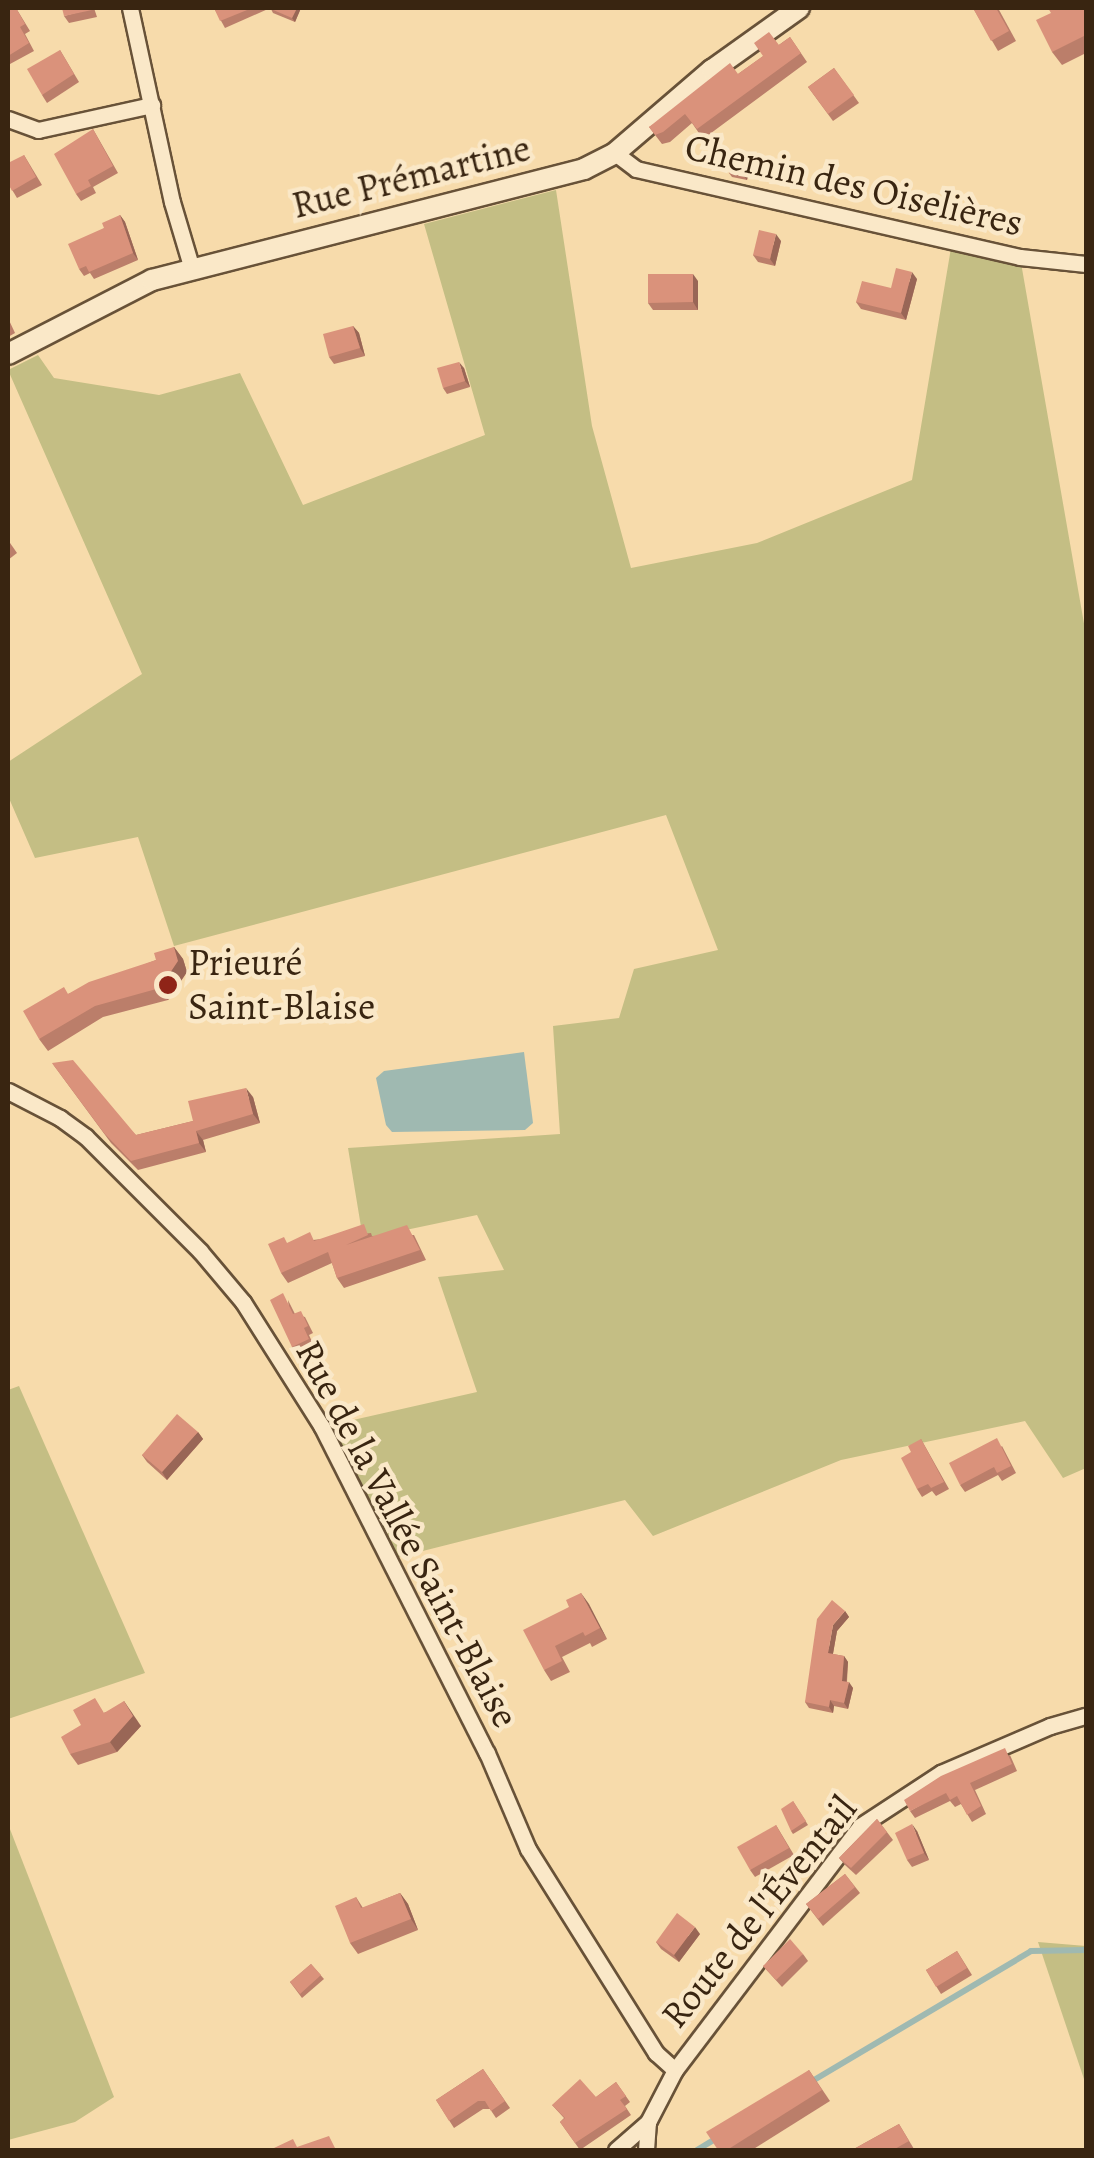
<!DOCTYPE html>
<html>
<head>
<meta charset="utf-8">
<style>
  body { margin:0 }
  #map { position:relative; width:1094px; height:2158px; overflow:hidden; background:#f7dbab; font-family:Alegreya,serif }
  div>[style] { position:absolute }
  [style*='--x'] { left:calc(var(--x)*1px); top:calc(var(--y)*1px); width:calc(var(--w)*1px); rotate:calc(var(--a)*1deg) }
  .green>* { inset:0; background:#c4be84 }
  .water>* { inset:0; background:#9fb9b1 }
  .stream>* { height:6px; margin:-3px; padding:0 3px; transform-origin:3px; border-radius:3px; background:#9fb9b1 }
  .roads { filter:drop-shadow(2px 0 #685238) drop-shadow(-2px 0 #685238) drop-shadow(0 2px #685238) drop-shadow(0 -2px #685238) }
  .minor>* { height:15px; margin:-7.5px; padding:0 7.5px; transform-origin:7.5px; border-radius:7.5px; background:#fae8c8 }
  .tertiary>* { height:20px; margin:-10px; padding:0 10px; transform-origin:10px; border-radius:10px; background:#fae8c8 }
  .wall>* { inset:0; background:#bb7e6a }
  .shaded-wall>* { inset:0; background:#996656 }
  .building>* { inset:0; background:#da927b }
  .dots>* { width:28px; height:28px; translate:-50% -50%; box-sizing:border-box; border:5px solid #fae8c8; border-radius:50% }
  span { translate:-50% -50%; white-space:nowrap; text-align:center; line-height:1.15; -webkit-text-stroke:9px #fae8c8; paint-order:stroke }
  .street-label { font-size:38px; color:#392511 }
  .poi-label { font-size:38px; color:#392511 }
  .left { translate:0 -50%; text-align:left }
  .frame { position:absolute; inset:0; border:10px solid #392511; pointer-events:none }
</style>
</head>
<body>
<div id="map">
  <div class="green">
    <i style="clip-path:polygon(556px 190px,592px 426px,631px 568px,757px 543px,912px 480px,952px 242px,1020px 257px,1086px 635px,1086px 1468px,1063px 1478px,1025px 1421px,841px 1460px,653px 1536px,625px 1500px,387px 1560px,322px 1427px,477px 1392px,438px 1277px,504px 1270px,477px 1215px,363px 1239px,348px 1148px,560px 1134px,553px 1026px,619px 1018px,634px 969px,718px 950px,666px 815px,174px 946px,138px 837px,35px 858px,8px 796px,8px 762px,142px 674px,8px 370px,38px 355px,54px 378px,159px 395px,240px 373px,303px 505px,485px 435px,424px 224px)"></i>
    <i style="clip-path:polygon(19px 1386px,145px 1673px,8px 1719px,8px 1390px)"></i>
    <i style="clip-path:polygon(8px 1824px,114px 2097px,75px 2122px,8px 2140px)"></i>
    <i style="clip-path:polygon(1038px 1942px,1086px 1946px,1086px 2085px)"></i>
  </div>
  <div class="water">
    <i style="clip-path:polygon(524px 1052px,533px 1123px,525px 1130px,392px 1132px,386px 1125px,376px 1078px,384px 1071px)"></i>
  </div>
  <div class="stream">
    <i style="--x:809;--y:2083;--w:258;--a:-30.7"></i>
    <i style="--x:1031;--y:1951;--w:55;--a:-1"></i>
    <i style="--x:697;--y:2150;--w:23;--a:-31"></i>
  </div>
  <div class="roads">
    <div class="minor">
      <i style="--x:130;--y:8;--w:198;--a:77.8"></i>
      <i style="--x:172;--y:202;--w:70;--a:73.4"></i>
      <i style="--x:8;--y:119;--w:32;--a:20"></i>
      <i style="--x:38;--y:130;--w:117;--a:-12.4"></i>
      <i style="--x:615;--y:153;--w:26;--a:37"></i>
      <i style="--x:636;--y:169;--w:394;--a:12.9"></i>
      <i style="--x:1020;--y:257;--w:66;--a:6.1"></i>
      <i style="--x:8;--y:1091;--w:59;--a:27.4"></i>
      <i style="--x:60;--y:1118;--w:32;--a:36"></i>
      <i style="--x:86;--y:1137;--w:161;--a:45"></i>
      <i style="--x:200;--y:1251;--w:67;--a:49.9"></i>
      <i style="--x:243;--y:1302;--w:148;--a:57.7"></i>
      <i style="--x:322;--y:1427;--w:365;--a:63.2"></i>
      <i style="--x:487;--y:1753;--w:104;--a:66.9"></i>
      <i style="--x:528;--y:1849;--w:241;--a:57.9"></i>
      <i style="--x:656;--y:2053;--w:25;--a:42"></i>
      <i style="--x:616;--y:2150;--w:43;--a:-41.2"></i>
      <i style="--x:646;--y:2150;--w:28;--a:-86"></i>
      <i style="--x:648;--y:2122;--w:59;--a:-62.6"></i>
      <i style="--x:675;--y:2070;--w:306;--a:-52.8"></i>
      <i style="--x:860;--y:1826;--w:97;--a:-33.2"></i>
      <i style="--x:941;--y:1773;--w:119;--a:-23.3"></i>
      <i style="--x:1050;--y:1726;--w:37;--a:-16"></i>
    </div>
    <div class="tertiary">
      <i style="--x:8;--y:354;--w:162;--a:-27.2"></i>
      <i style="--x:152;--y:280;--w:446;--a:-14.4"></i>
      <i style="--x:584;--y:169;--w:35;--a:-27"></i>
      <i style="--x:615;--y:153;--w:128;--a:-40.6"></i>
      <i style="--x:712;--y:70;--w:107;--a:-35.5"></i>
    </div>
  </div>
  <div class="wall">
    <i style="clip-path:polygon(8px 8px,16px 8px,30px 31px,25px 34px,34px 51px,10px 64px,8px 60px)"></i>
    <i style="clip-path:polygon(94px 8px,97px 17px,69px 23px,64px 16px)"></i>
    <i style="clip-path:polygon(214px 8px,267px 8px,268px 9px,225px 28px)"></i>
    <i style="clip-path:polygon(301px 8px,295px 22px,273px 13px,271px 9px)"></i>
    <i style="clip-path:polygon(973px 8px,998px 8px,1016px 41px,998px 51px)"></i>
    <i style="clip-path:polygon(1086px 8px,1086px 53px,1062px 65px,1052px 52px,1051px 13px)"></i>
    <i style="clip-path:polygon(790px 37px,807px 62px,703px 139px,692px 123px,670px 142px,662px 144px,649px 127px,738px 74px)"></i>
    <i style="clip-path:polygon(60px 50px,79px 82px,47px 103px,42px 95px)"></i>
    <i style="clip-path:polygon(834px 68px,859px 103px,833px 121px,808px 87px)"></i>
    <i style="clip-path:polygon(93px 129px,118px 173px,93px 187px,96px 193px,81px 201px,76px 194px)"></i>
    <i style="clip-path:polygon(24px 155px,42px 185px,17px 198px,8px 183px)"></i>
    <i style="clip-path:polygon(747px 160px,750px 164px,747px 180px,732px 177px,729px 173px)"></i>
    <i style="clip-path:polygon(120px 215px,125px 222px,138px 260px,94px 279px,90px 273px,84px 276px,79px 269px,104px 228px)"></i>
    <i style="clip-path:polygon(781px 241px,775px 266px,758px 262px,753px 255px)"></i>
    <i style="clip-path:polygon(917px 279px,906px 320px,861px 309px,856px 302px)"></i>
    <i style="clip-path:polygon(698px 281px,698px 310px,653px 310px,648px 303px)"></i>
    <i style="clip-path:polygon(8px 318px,15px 333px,8px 337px)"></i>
    <i style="clip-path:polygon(353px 326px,359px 333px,365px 356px,334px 364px,329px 357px)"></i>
    <i style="clip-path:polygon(464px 368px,470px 387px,447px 394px,443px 388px)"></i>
    <i style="clip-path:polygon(8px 540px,17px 553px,8px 560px)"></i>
    <i style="clip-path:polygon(174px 947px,183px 959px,187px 972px,168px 1000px,103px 1017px,48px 1051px,39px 1039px,68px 994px,156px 960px)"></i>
    <i style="clip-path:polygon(52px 1063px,136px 1135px,193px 1121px,253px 1097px,260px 1123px,203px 1140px,206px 1152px,138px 1170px,111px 1143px)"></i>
    <i style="clip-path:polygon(371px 1233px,372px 1236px,414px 1235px,426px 1260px,344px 1288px,337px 1278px,332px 1263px,288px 1283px,281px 1273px,288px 1243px)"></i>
    <i style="clip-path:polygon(288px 1300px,295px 1314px,305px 1317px,313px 1333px,309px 1335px,314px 1346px,297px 1354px,292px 1347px)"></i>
    <i style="clip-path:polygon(198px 1432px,203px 1439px,167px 1480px,147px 1462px,142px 1455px)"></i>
    <i style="clip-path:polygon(921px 1439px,949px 1489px,936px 1496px,932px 1491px,922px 1497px,917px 1489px,911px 1452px)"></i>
    <i style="clip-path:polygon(1002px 1446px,1016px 1473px,1002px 1481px,998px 1475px,965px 1492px,960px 1485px)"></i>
    <i style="clip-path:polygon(581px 1593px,607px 1639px,592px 1647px,590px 1643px,562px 1657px,570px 1672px,551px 1681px,544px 1670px,569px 1607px)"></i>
    <i style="clip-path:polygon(845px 1611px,849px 1617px,837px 1631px,833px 1654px,844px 1656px,848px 1662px,847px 1682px,853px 1688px,848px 1709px,834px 1706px,833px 1713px,809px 1708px,805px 1702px)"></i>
    <i style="clip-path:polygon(105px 1712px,141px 1726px,117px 1752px,78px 1765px,70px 1754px)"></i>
    <i style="clip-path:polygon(1010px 1755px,1017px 1771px,975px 1790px,986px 1814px,972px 1822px,961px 1804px,955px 1807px,950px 1801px,915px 1818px,910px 1811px)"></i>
    <i style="clip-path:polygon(793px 1801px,808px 1825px,793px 1834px,791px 1831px)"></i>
    <i style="clip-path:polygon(877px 1819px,893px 1840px,856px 1875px,845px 1865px,839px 1858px)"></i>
    <i style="clip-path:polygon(776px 1825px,794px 1855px,755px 1877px,750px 1870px)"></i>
    <i style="clip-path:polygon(917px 1831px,929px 1860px,912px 1867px,907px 1860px)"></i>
    <i style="clip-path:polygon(845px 1874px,860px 1893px,823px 1926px,806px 1904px)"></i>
    <i style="clip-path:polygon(400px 1893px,408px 1904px,418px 1930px,358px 1954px,350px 1943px,356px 1897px,363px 1908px)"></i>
    <i style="clip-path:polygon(700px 1934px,679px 1962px,661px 1949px,656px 1942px)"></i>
    <i style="clip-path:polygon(957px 1951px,972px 1975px,941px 1994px,926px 1970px)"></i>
    <i style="clip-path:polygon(803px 1954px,808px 1961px,782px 1987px,763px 1966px)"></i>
    <i style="clip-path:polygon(311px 1964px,324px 1979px,302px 1998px,290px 1982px)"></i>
    <i style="clip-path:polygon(483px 2069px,510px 2108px,496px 2118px,490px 2109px,483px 2109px,454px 2128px,436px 2100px)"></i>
    <i style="clip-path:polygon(809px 2070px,830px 2101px,752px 2150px,718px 2150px)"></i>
    <i style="clip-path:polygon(616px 2082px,630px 2102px,625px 2106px,631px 2115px,580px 2150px,560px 2122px,564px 2118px,552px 2105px,596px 2097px)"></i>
    <i style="clip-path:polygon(899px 2124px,914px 2149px,911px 2150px,852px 2150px)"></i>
  </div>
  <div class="shaded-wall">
    <i style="clip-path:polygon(297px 8px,301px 8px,295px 22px,292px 18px)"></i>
    <i style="clip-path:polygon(747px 160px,750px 164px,747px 180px,744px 176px)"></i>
    <i style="clip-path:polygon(120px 215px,125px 222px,138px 260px,133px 253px)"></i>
    <i style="clip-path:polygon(776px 234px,781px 241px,775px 266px,770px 259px)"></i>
    <i style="clip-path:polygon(912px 272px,917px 279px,906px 320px,901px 313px)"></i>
    <i style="clip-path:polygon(693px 274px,698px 281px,698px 310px,693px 302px)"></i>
    <i style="clip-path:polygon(353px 326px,359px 333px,365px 356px,360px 348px)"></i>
    <i style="clip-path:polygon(459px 362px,464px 368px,470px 387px,465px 381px)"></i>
    <i style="clip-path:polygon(174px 947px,183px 959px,187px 972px,168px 1000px,160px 988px)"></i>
    <i style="clip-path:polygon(246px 1088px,253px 1097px,260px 1123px,253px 1114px)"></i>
    <i style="clip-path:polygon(196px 1131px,203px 1140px,206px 1152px,199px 1143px)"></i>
    <i style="clip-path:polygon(198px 1432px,203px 1439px,167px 1480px,162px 1472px)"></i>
    <i style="clip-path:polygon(581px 1593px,589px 1604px,607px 1639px,600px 1628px)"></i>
    <i style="clip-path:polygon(845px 1611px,849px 1617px,837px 1631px,832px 1659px,828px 1653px,833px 1625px)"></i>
    <i style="clip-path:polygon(844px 1656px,848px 1662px,846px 1687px,842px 1681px)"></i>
    <i style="clip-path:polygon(849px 1682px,853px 1688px,848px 1709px,844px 1703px)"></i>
    <i style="clip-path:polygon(830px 1700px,834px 1706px,833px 1713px,829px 1707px)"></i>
    <i style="clip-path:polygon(124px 1701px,141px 1726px,117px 1752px,110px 1742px)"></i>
    <i style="clip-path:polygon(912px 1824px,917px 1831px,929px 1860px,924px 1853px)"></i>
    <i style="clip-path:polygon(400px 1893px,408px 1904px,418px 1930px,411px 1919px)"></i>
    <i style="clip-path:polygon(695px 1927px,700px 1934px,679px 1962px,674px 1955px)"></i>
  </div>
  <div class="building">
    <i style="clip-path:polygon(8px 8px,16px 8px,25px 24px,20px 27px,29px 43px,8px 56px)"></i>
    <i style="clip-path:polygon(62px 8px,91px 8px,92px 10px,64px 16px)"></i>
    <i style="clip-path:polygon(214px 8px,252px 8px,220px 21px)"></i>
    <i style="clip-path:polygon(272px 8px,297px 8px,292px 18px,271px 9px)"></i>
    <i style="clip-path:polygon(973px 8px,996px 8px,1009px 31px,991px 41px)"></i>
    <i style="clip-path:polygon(1048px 8px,1086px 8px,1086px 35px,1052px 52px,1036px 20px,1051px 13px)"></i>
    <i style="clip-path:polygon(769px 32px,779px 45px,790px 37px,801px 53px,697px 129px,685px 114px,663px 132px,655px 135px,649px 127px,730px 63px,738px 74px,763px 56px,754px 43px)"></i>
    <i style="clip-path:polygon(60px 50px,74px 74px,42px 95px,27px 69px)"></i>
    <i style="clip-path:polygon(834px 68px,854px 95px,828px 114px,808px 87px)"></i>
    <i style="clip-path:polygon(93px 129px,113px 166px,88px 180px,91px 186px,76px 194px,54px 154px)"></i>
    <i style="clip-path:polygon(24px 155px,36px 177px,12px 191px,8px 183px,8px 163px)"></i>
    <i style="clip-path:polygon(732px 158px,747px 160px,744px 176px,729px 173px)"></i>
    <i style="clip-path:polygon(120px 215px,133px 253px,89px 272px,86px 266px,79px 269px,68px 244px,104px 228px,102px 223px)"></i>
    <i style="clip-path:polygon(759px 230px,776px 234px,770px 259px,753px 255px)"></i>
    <i style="clip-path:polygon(896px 268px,912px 272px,901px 313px,856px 302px,862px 281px,891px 288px)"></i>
    <i style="clip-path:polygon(648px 274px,693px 274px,693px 302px,648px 303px)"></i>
    <i style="clip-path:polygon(353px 326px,360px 348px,329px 357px,323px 334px)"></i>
    <i style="clip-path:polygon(459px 362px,465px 381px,443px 388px,437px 368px)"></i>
    <i style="clip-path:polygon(174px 947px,178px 961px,160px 988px,95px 1006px,39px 1039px,23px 1011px,64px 987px,68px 994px,89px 982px,156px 960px,154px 953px)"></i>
    <i style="clip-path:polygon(73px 1060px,136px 1135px,193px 1121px,188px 1101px,246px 1088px,253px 1114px,196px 1131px,199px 1143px,131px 1161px,104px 1133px,52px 1063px)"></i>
    <i style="clip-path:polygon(364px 1224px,368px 1235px,346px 1245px,407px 1225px,420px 1250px,337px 1278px,328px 1252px,281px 1273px,268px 1244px,284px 1237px,287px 1243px,310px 1232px,314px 1241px)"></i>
    <i style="clip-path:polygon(283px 1293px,293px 1314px,301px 1311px,308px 1326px,304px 1328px,309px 1339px,292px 1347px,270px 1300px)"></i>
    <i style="clip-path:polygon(177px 1414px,198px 1432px,162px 1472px,142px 1455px)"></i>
    <i style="clip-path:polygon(997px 1438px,1011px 1466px,997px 1473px,994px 1467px,960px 1485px,949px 1463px)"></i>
    <i style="clip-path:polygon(921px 1439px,944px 1482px,931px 1488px,928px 1484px,917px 1489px,901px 1458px,911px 1452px,908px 1446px)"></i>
    <i style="clip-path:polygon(581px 1593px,600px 1628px,585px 1636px,583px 1632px,555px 1646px,562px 1661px,544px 1670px,523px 1630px,569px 1607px,566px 1600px)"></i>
    <i style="clip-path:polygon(832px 1600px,845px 1611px,833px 1625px,828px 1653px,844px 1656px,842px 1681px,849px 1682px,844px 1703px,830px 1700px,829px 1707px,805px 1702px,817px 1619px)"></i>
    <i style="clip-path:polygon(95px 1698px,104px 1713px,124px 1701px,133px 1716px,110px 1742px,70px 1754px,61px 1737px,81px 1725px,73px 1710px)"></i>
    <i style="clip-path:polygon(1005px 1748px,1012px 1764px,970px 1783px,981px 1806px,967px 1815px,957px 1796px,950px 1800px,946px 1793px,910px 1811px,904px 1800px,941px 1776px)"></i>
    <i style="clip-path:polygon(793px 1801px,806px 1821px,791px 1831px,781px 1809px)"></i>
    <i style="clip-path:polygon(877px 1819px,887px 1832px,851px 1868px,839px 1858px)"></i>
    <i style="clip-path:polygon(912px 1824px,924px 1853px,907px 1860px,895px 1833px)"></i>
    <i style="clip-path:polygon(776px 1825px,789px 1848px,750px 1870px,737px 1847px)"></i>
    <i style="clip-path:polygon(845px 1874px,855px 1887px,818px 1919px,806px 1904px)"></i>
    <i style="clip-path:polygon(400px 1893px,411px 1919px,350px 1943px,335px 1906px,356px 1897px,361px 1908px)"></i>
    <i style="clip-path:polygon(677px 1913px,695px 1927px,674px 1955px,656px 1942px)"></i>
    <i style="clip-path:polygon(790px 1939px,803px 1954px,776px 1980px,763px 1966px)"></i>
    <i style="clip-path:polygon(957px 1951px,967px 1968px,936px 1987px,926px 1970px)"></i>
    <i style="clip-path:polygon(311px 1964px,321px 1975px,300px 1994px,290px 1982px)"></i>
    <i style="clip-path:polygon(483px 2069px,505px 2101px,491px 2111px,485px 2101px,478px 2101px,449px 2121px,436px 2100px)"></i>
    <i style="clip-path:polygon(809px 2070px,822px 2090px,727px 2150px,718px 2150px,706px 2132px)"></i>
    <i style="clip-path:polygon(580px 2079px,596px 2097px,616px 2082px,626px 2096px,620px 2100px,627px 2109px,575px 2143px,560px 2122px,565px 2118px,552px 2105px)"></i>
    <i style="clip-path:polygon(899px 2124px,909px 2141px,893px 2150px,852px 2150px)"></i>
    <i style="clip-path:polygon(329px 2136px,336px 2150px,275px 2150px,274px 2148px,293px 2139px,297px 2147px)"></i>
  </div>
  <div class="dots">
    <i style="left:168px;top:985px;background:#8f2418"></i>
  </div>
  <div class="street-label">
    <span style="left:411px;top:177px;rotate:-14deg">Rue Prémartine</span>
    <span style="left:854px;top:185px;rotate:13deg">Chemin des Oiselières</span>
    <span style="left:407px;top:1534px;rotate:62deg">Rue de la Vallée Saint-Blaise</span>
    <span style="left:759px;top:1912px;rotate:-51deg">Route de l'Éventail</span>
  </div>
  <div class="poi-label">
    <span class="left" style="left:188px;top:985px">Prieuré<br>Saint-Blaise</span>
  </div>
  <div class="frame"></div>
</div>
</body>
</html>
